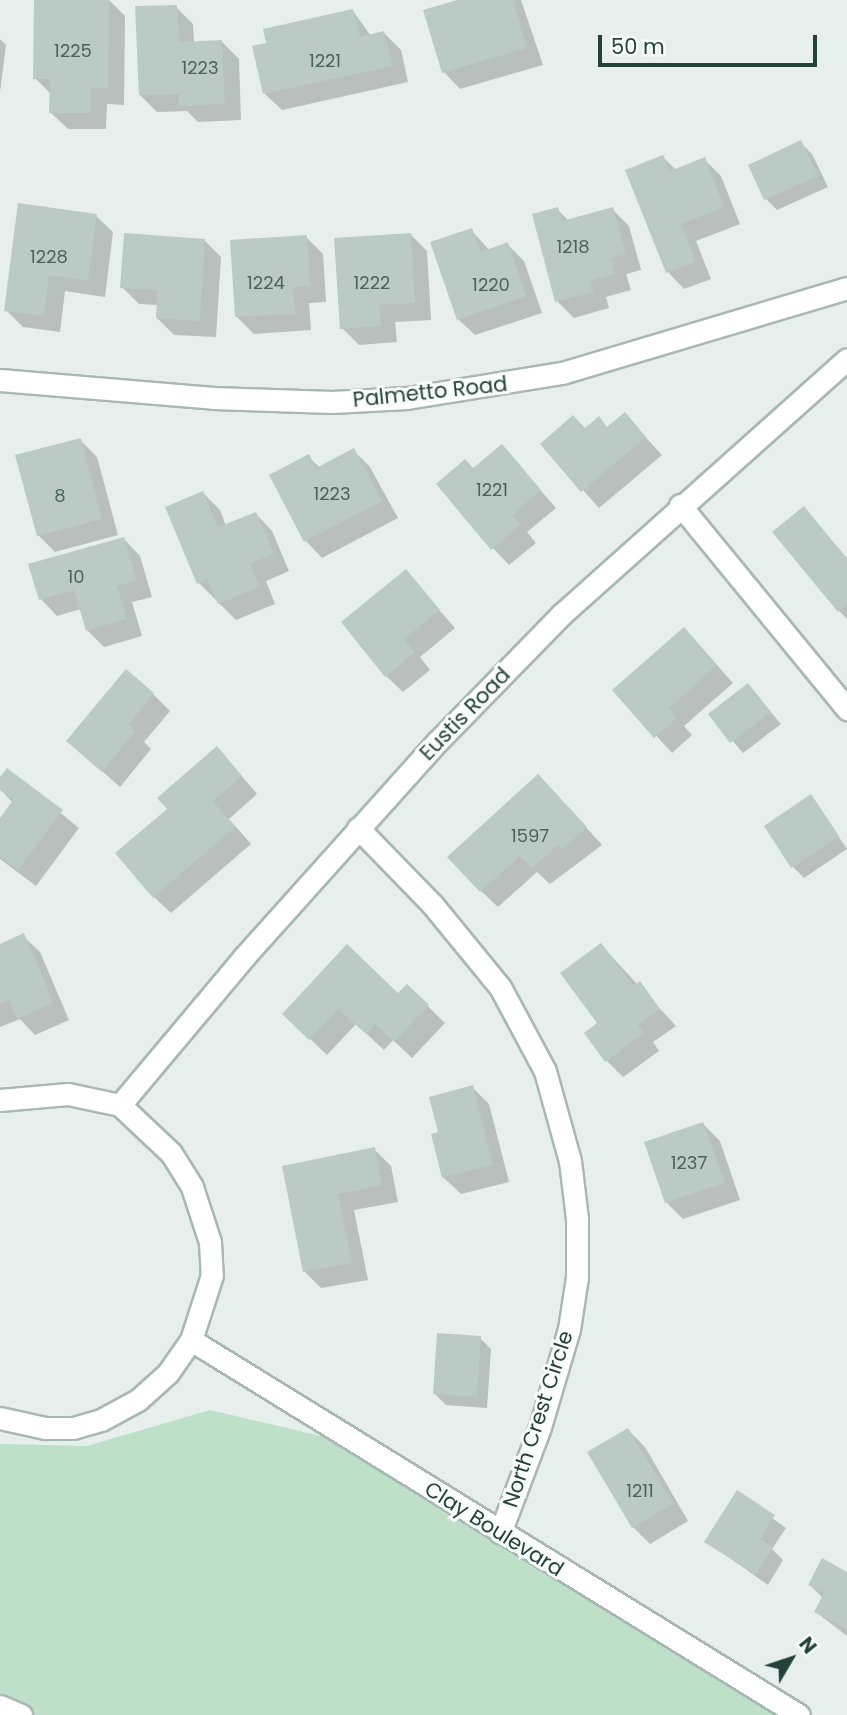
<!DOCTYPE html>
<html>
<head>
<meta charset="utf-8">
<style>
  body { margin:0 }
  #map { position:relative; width:847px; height:1715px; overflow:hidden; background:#e6efeb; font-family:Poppins,sans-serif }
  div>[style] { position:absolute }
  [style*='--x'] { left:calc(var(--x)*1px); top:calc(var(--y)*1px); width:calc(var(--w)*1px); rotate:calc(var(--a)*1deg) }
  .green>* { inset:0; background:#bfe0c8 }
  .shadow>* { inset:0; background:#0003 }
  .building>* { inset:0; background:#bbcac4 }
  .roads { filter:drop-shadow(2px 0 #a8b8b2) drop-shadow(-2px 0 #a8b8b2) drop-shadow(0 2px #a8b8b2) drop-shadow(0 -2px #a8b8b2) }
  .minor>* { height:21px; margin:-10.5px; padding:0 10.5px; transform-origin:10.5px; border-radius:10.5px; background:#fff }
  span { translate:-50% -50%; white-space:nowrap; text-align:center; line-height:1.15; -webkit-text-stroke:6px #f7fbf9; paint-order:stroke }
  .number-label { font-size:18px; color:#4a645c }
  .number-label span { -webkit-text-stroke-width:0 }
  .street-label { font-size:21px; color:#24423a }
  .north { position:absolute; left:756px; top:1624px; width:70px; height:70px; -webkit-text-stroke:5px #f7fbf9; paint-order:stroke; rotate:51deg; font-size:19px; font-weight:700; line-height:28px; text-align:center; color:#24423a }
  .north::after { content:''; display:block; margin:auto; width:24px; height:32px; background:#24423a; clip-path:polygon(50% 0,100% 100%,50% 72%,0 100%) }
  .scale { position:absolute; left:598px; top:35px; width:219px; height:32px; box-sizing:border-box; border:4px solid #24423a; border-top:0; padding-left:9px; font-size:21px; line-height:24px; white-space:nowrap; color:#24423a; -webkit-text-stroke:5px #f7fbf9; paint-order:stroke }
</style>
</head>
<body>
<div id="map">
  <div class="green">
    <i style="clip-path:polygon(210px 1410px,338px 1440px,803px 1715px,0 1715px,0 1444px,87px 1446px)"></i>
  </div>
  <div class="shadow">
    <i style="clip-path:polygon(36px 0,109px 0,125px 16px,124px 105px,107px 104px,106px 129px,68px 129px,51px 113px,51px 94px,35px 78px)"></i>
    <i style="clip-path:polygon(463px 0,521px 0,543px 65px,460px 89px,444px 72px)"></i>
    <i style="clip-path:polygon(176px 7px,193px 24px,194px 43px,222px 42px,239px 59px,241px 120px,198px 122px,187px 111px,157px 112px,140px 95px)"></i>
    <i style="clip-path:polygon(353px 11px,371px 36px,384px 33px,401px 50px,408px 82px,282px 110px,265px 94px,268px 44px)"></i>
    <i style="clip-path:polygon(0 39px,6px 45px,0 92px)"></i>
    <i style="clip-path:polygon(801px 143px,812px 154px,828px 187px,777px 210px,766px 199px)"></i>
    <i style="clip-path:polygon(663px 157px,676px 170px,704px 159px,721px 176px,740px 224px,696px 241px,711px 279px,684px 289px,668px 272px)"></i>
    <i style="clip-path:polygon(557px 209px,569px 221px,612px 209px,629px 226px,641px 270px,626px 274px,631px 290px,606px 297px,609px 308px,574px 318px,557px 301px)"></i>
    <i style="clip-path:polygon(96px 216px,113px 232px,105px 297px,65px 291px,60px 332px,23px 327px,6px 310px)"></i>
    <i style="clip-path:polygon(471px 230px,490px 251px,507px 244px,524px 261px,542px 313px,475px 335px,458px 319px)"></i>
    <i style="clip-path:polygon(410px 234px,427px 251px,431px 320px,395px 322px,397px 342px,359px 345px,342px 328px)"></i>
    <i style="clip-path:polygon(306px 237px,323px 254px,326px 302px,309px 303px,311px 330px,254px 334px,237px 317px)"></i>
    <i style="clip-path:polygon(204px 240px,221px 257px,216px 337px,174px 335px,157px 318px,158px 305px,139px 304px,122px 287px)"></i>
    <i style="clip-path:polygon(625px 415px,662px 455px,599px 508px,542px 444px,585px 430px,608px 429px)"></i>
    <i style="clip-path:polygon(80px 440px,97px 457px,118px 535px,55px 552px,38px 535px)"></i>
    <i style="clip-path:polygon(502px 446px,556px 508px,527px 532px,536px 543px,509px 565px,493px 548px,473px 470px)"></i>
    <i style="clip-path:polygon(353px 450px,370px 467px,398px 518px,322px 558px,306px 541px,308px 456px,320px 468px)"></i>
    <i style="clip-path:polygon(203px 493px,220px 510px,226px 526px,256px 514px,272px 531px,289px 571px,266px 581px,275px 604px,236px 620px,199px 583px)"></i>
    <i style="clip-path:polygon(804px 509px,847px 558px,847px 619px,839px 611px)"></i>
    <i style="clip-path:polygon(124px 539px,140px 556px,152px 597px,132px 602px,142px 636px,104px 647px,87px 630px,81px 609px,57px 616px,41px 599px)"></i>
    <i style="clip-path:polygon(406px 572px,455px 628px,420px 657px,430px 670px,403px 692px,386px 676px)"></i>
    <i style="clip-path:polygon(700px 646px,733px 683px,684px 726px,692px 735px,672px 753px,615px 690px)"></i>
    <i style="clip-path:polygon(748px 685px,781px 724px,743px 753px,710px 714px)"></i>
    <i style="clip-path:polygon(153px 694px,170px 711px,144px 742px,151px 749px,120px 787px,68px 741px)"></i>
    <i style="clip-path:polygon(233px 766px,257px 794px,229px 819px,251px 844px,171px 913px,154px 897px)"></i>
    <i style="clip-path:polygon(8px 770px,79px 828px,36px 886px,0 859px,0 820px,13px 803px,0 789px)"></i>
    <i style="clip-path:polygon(555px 793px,602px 845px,550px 884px,537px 872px,498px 907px,481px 891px)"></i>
    <i style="clip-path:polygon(811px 796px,847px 849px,804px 878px,793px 867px)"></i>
    <i style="clip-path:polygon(23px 936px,40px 952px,69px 1020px,35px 1035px,20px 1019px,0 1027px,0 945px)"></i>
    <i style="clip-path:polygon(601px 945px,676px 1026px,653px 1042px,659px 1051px,623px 1077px,607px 1061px,599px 1023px)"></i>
    <i style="clip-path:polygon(407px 986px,445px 1023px,412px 1058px,393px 1040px,384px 1050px,356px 1024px,327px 1055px,284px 1014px,398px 995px)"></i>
    <i style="clip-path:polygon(472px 1087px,489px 1104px,509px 1182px,461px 1194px,444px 1178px,433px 1136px,440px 1134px)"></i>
    <i style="clip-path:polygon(703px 1124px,720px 1141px,740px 1200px,683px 1219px,666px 1202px)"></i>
    <i style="clip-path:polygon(374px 1149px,391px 1166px,398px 1202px,354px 1210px,368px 1280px,321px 1288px,305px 1272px,284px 1167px)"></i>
    <i style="clip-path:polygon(480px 1338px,491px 1349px,487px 1408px,446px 1405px,434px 1393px)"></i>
    <i style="clip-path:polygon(628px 1430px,645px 1447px,688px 1521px,650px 1544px,633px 1527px)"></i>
    <i style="clip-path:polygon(737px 1493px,786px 1528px,772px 1549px,783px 1560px,768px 1585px,706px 1541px)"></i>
    <i style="clip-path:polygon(847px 1574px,847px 1636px,816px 1612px,823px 1598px,810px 1585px)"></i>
  </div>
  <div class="building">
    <i style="clip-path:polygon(34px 0,109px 0,108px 89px,90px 88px,90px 113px,49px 113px,50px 79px,33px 79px)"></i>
    <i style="clip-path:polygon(457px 0,513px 0,527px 48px,442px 73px,423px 10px)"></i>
    <i style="clip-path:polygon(177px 5px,179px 42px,222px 40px,225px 104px,179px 106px,179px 94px,139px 95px,135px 6px)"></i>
    <i style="clip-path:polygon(353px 9px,360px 37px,384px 31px,393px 66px,263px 94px,252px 46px,266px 43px,263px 29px)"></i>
    <i style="clip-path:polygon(801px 140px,818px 176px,764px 200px,748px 165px)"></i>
    <i style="clip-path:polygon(663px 155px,670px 171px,705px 157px,724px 207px,681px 224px,696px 262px,666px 273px,625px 170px)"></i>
    <i style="clip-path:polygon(18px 203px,97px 214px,88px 281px,49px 275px,44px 316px,4px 311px)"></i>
    <i style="clip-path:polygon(558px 207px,562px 221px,613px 207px,626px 254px,611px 258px,615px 274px,590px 281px,594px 292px,555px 302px,532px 214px)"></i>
    <i style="clip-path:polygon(472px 228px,481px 252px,508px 242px,526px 296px,457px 320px,430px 242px)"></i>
    <i style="clip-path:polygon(124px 233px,205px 239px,200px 321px,156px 318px,157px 290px,120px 288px)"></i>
    <i style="clip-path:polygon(411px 233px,415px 303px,379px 305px,381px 326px,340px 329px,334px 238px)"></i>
    <i style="clip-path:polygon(307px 235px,310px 285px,293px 287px,295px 314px,235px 317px,230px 240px)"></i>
    <i style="clip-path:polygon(625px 412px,646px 437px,581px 492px,540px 444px,573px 415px,585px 428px,599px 416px,607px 427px)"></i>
    <i style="clip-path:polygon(81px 438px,102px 519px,37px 536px,15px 455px)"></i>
    <i style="clip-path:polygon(502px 444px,541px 490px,512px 515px,520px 525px,491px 550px,436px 484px,465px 459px,473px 468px)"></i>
    <i style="clip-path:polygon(354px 448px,382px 501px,304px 542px,269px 475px,309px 454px,316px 468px)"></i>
    <i style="clip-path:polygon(203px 491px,218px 527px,256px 512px,274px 554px,250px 564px,260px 587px,218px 604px,207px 579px,197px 584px,165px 507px)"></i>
    <i style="clip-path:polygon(804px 506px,847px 559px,847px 604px,838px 612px,772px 532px)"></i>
    <i style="clip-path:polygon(124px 537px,137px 580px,117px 586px,127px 619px,86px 631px,74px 590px,39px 600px,28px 564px)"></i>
    <i style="clip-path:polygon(406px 569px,440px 610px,404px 639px,415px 652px,385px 677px,341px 622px)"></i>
    <i style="clip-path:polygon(684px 627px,717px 665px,669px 708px,677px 718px,654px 738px,612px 690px)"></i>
    <i style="clip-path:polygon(126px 669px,154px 693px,128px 725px,135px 731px,102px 772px,66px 741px)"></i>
    <i style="clip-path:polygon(748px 683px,771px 712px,730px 743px,708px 714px)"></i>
    <i style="clip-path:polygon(217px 746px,242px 776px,213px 801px,235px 827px,153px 898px,115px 853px,167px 809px,157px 798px)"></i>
    <i style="clip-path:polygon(7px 768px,63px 810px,18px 870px,0 857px,0 818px,13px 800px,0 790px,0 777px)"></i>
    <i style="clip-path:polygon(538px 774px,587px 827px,562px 850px,558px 845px,532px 868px,520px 856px,480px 892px,447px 857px)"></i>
    <i style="clip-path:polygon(811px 794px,839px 836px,791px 868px,764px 826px)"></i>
    <i style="clip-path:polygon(24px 933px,54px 1003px,17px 1019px,9px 1000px,0 1004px,0 944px)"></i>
    <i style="clip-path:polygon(601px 943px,634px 986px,640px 981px,660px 1009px,638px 1025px,644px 1033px,605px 1062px,584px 1033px,597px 1023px,560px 973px)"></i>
    <i style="clip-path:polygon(347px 944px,398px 993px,407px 984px,429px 1005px,394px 1042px,375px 1024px,366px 1034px,338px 1009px,309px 1040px,282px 1014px)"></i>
    <i style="clip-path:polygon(473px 1085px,493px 1165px,442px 1178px,431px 1134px,438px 1132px,429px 1097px)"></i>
    <i style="clip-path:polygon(703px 1122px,725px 1183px,665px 1203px,644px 1142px)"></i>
    <i style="clip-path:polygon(375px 1147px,382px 1185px,338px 1194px,352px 1263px,303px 1272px,282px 1166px)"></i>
    <i style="clip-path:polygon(437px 1333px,481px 1336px,477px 1397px,433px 1394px)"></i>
    <i style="clip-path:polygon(628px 1428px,673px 1504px,632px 1528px,587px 1452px)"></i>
    <i style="clip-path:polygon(737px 1490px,775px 1515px,760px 1539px,773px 1547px,756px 1575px,704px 1542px)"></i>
    <i style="clip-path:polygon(822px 1558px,847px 1572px,847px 1629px,814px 1612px,824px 1593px,808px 1585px)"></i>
  </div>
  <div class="roads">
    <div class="minor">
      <i style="--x:0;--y:380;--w:214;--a:4.8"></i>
      <i style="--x:213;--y:398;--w:119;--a:1.9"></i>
      <i style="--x:332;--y:402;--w:75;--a:-3.1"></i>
      <i style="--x:407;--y:398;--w:157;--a:-9.2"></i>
      <i style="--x:562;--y:373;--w:297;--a:-16.6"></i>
      <i style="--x:680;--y:505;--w:264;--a:50.7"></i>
      <i style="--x:358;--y:828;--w:106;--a:45.8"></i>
      <i style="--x:432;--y:904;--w:107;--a:50.7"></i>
      <i style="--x:500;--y:987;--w:95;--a:61.8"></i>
      <i style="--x:545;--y:1071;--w:93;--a:74.5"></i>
      <i style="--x:570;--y:1161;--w:58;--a:83.1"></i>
      <i style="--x:577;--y:1219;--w:58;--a:90"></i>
      <i style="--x:577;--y:1277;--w:53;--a:98.7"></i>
      <i style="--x:569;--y:1329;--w:102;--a:106.5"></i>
      <i style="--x:540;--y:1427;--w:113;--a:110.7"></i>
      <i style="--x:0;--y:1100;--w:68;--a:-5"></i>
      <i style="--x:68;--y:1094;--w:53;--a:11.9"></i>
      <i style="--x:120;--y:1105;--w:70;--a:43.3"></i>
      <i style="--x:171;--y:1153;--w:40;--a:58"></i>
      <i style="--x:192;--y:1187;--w:58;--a:71.9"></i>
      <i style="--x:210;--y:1242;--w:33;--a:87"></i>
      <i style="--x:212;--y:1275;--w:68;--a:107.9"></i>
      <i style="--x:191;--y:1340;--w:40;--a:124.9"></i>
      <i style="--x:168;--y:1373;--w:40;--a:138"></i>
      <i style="--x:138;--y:1400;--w:42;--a:151.6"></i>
      <i style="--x:101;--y:1420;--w:29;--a:164"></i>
      <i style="--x:73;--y:1428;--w:28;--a:180"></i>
      <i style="--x:45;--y:1428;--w:46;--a:-167.5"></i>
      <i style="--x:120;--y:1105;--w:193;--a:-50"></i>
      <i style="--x:244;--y:957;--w:289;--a:-48.1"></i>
      <i style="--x:437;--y:742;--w:179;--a:-45.7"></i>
      <i style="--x:562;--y:614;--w:382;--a:-41.8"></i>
      <i style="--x:191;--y:1340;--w:714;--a:31.67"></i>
      <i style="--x:0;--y:1706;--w:23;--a:23"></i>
    </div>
  </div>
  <div class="number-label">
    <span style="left:73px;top:51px">1225</span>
    <span style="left:325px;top:61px">1221</span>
    <span style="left:200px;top:68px">1223</span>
    <span style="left:573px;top:247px">1218</span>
    <span style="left:49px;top:257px">1228</span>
    <span style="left:266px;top:283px">1224</span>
    <span style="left:372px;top:283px">1222</span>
    <span style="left:491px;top:285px">1220</span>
    <span style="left:492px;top:490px">1221</span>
    <span style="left:332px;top:494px">1223</span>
    <span style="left:60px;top:496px">8</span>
    <span style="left:76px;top:577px">10</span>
    <span style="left:530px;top:836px">1597</span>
    <span style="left:689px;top:1163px">1237</span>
    <span style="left:640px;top:1491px">1211</span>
  </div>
  <div class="street-label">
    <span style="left:430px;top:392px;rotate:-6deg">Palmetto Road</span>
    <span style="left:465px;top:714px;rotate:-46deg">Eustis Road</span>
    <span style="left:538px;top:1419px;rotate:-72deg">North Crest Circle</span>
    <span style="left:494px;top:1529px;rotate:32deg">Clay Boulevard</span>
  </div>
  <div class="north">N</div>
  <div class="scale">50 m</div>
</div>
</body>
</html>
